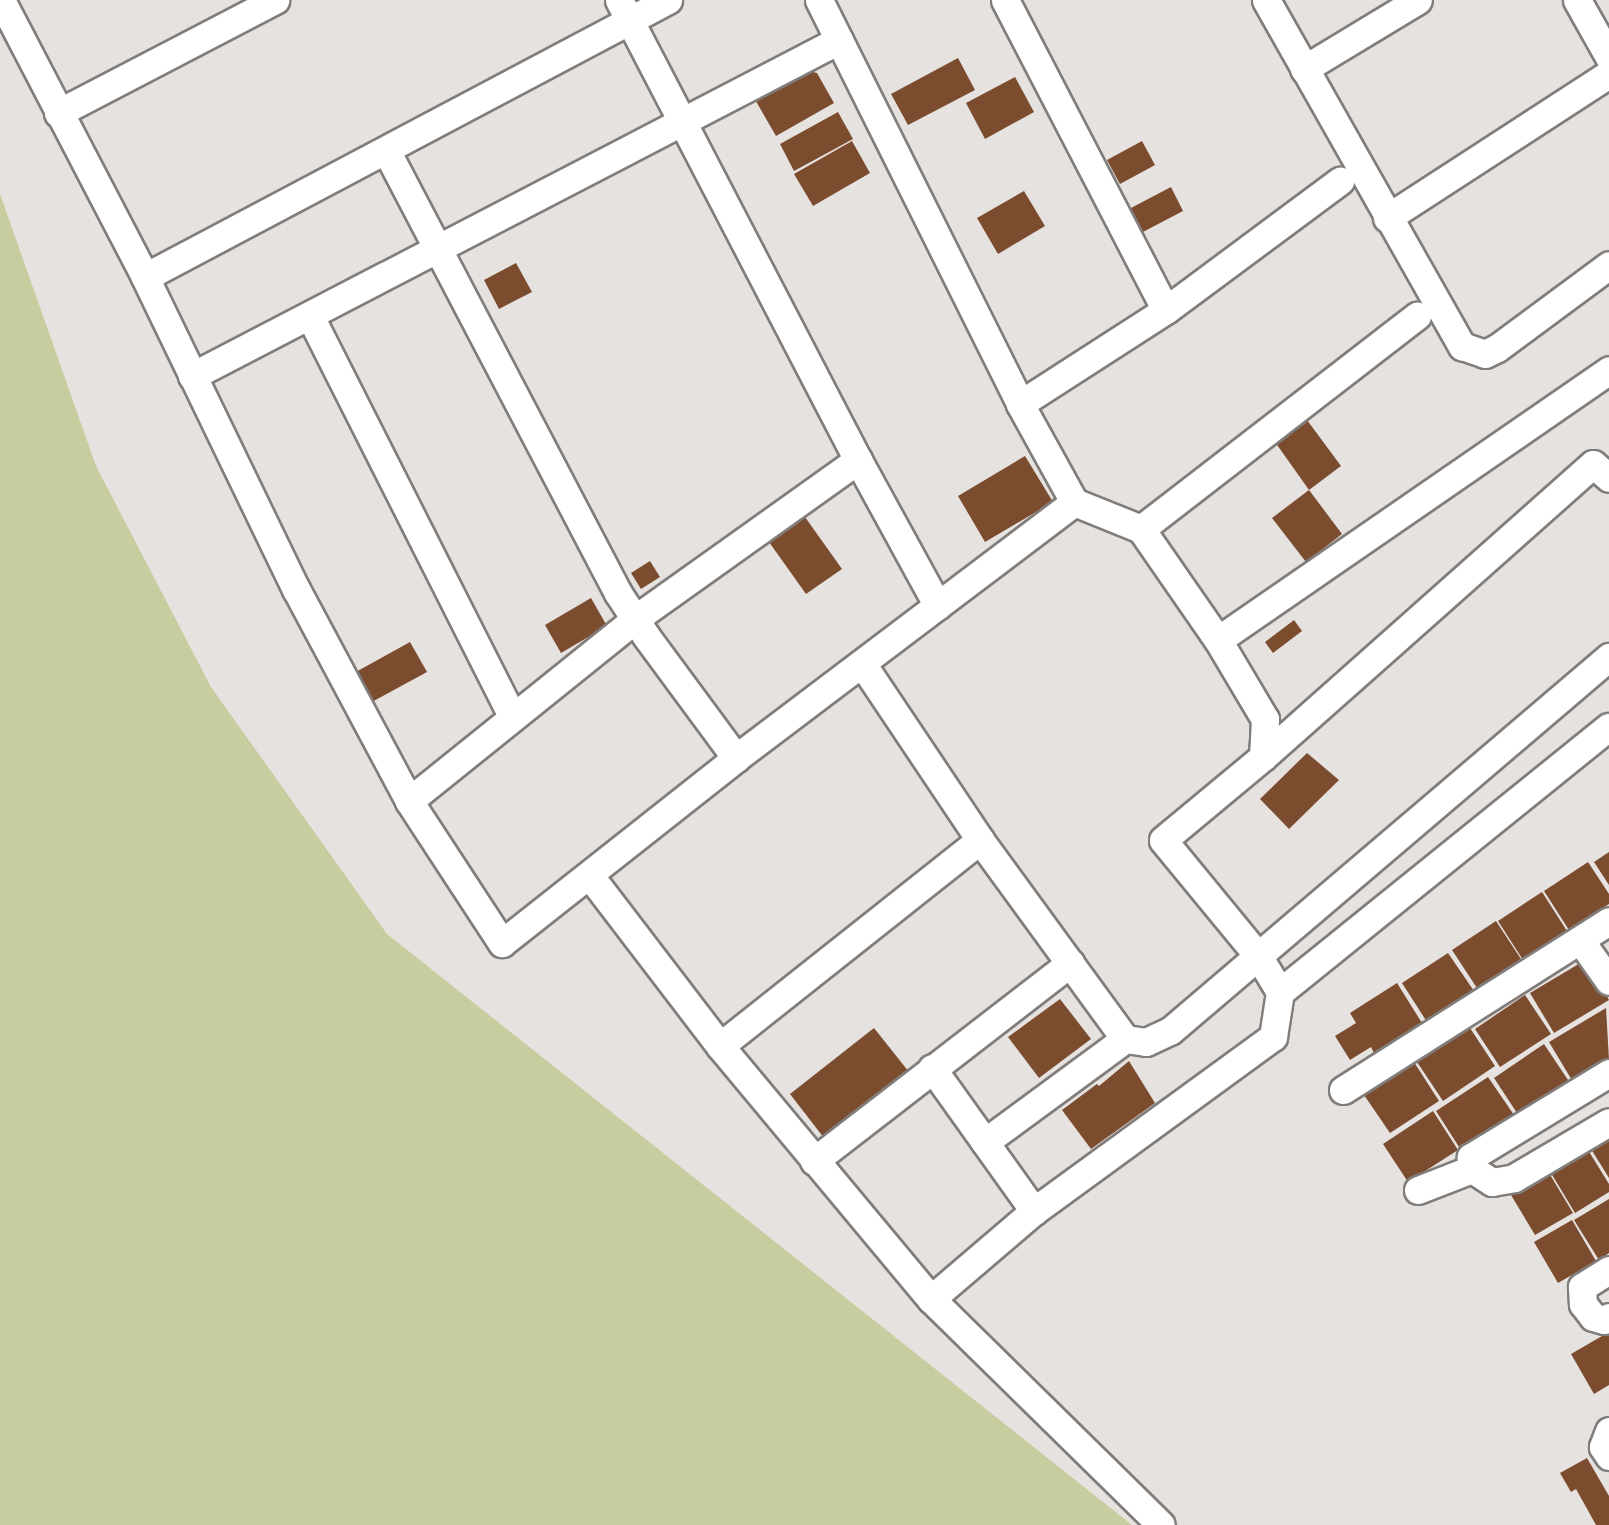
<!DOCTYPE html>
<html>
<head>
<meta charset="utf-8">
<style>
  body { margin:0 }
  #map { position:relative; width:1609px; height:1525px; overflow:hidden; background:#e6e2e0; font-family:Karla,sans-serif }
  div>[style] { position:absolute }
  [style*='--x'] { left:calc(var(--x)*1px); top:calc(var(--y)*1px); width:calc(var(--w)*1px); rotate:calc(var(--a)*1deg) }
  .green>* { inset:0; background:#c8cd9f }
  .building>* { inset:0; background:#7c4c2f }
  .roads { filter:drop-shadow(2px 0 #817d7b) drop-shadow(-2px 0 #817d7b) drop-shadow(0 2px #817d7b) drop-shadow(0 -2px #817d7b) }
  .street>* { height:27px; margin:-13.5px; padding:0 13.5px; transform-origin:13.5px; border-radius:13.5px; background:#fff }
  span { translate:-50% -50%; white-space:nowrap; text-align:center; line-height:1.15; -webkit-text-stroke:6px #e6e2e0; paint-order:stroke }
</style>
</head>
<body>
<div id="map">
  <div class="green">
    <i style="clip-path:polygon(0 194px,96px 466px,211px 687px,387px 934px,1132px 1525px,0 1525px)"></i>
  </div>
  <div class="building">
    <i style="clip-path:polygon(958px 58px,975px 90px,908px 125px,891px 94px)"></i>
    <i style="clip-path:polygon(801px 69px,817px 73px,834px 103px,776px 136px,753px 96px)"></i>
    <i style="clip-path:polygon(1015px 77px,1034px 112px,985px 139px,966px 103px)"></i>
    <i style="clip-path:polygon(838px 112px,853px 139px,794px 171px,780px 144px)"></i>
    <i style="clip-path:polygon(852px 141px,870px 173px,813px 206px,794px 174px)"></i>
    <i style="clip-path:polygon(1142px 141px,1155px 165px,1120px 184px,1107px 160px)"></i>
    <i style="clip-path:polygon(1171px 187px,1183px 211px,1141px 233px,1129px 209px)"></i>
    <i style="clip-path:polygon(1024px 191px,1045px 226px,998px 254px,977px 218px)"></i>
    <i style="clip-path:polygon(516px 263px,532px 292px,499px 309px,484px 280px)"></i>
    <i style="clip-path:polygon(1307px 420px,1341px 466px,1309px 490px,1275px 442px)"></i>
    <i style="clip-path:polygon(1025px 456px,1053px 502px,985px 542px,958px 496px)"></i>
    <i style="clip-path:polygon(1309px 490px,1342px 534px,1306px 562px,1272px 518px)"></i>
    <i style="clip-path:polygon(800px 510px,842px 569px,806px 594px,764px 535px)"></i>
    <i style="clip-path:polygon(650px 561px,660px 577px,641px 589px,631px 573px)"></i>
    <i style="clip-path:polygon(591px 598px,607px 626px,561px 653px,545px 625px)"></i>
    <i style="clip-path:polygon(1294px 620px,1302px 631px,1273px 653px,1265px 642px)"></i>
    <i style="clip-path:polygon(410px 642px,427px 672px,370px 703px,354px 673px)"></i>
    <i style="clip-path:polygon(1307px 753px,1339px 780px,1289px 829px,1260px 799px)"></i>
    <i style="clip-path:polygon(1609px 852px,1609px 885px,1594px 862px)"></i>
    <i style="clip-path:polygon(1588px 862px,1609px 894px,1609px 904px,1569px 930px,1544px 891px)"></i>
    <i style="clip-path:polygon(1542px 892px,1567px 931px,1523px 960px,1498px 921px)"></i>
    <i style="clip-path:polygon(1496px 921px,1521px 959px,1477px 988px,1452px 950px)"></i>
    <i style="clip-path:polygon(1448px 953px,1474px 991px,1427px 1022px,1402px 983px)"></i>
    <i style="clip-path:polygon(1587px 959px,1609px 1000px,1554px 1033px,1530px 993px)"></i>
    <i style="clip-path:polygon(1397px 983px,1422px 1023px,1374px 1053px,1371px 1047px,1350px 1060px,1335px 1036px,1356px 1023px,1350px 1013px)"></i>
    <i style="clip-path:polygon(1525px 995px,1551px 1034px,1500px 1067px,1475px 1029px)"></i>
    <i style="clip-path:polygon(1060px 999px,1091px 1039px,1039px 1078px,1008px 1037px)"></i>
    <i style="clip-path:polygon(1606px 1008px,1609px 1060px,1573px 1082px,1549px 1042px)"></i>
    <i style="clip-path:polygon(874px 1028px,909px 1072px,824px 1138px,790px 1094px)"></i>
    <i style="clip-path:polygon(1470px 1028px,1495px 1066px,1443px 1101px,1417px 1062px)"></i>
    <i style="clip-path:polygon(1544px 1044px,1570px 1083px,1519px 1116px,1494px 1078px)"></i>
    <i style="clip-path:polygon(1129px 1061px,1155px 1103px,1091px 1149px,1062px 1110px,1097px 1084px,1099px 1086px)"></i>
    <i style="clip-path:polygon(1414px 1062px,1439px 1101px,1390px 1133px,1364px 1095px)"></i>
    <i style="clip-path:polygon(1488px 1077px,1514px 1115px,1461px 1150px,1436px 1111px)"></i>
    <i style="clip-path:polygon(1433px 1111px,1458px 1150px,1408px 1182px,1383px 1144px)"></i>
    <i style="clip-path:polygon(1609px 1138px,1609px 1178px,1591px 1149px)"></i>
    <i style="clip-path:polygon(1588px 1150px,1609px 1184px,1609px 1192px,1575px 1213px,1551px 1173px)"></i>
    <i style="clip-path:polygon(1549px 1173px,1573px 1213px,1535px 1235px,1511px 1195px)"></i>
    <i style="clip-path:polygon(1609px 1199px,1609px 1253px,1599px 1260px,1574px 1220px)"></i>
    <i style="clip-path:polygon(1572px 1220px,1596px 1261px,1558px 1283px,1534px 1242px)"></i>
    <i style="clip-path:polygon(1609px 1332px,1609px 1385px,1594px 1394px,1571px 1354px)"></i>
    <i style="clip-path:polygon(1587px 1458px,1609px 1496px,1609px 1525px,1596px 1525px,1576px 1489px,1571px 1492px,1560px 1473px)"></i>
  </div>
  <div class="roads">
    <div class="street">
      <i style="--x:1;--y:0;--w:312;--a:62.5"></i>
      <i style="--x:145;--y:277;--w:347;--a:64.2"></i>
      <i style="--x:296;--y:589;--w:240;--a:61.9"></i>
      <i style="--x:409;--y:801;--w:170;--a:56.8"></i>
      <i style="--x:502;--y:943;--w:298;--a:-38.3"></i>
      <i style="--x:736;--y:758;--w:424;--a:-37.1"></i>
      <i style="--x:619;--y:0;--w:518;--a:62.55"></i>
      <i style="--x:858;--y:460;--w:166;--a:61.3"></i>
      <i style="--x:819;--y:0;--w:451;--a:63.5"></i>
      <i style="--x:1020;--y:404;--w:112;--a:61.1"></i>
      <i style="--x:1074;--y:502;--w:72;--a:21.9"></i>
      <i style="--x:1141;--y:529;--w:135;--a:55.3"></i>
      <i style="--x:1218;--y:640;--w:92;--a:59.3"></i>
      <i style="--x:1265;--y:719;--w:38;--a:93"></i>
      <i style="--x:1005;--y:0;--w:349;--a:62.6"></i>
      <i style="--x:1266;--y:0;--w:398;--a:60.5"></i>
      <i style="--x:1462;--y:346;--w:24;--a:19"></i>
      <i style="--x:1485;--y:354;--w:13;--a:-27"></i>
      <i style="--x:1497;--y:348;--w:139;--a:-36.5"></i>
      <i style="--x:1577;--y:0;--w:65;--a:60.7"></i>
      <i style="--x:1304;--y:69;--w:133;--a:-31.2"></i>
      <i style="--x:58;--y:113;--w:245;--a:-27.5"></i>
      <i style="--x:386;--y:150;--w:500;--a:62.36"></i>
      <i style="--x:618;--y:593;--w:51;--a:56.9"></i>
      <i style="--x:646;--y:636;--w:152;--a:53.6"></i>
      <i style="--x:1387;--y:218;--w:265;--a:-33"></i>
      <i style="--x:145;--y:277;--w:592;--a:-27.91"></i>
      <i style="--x:310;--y:316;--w:448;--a:63.2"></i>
      <i style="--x:192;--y:376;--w:729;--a:-27.44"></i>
      <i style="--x:1020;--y:404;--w:174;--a:-32.8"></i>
      <i style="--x:1166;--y:310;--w:217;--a:-36.6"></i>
      <i style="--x:1141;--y:529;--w:349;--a:-37.7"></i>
      <i style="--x:1218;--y:640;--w:475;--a:-34.6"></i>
      <i style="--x:863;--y:665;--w:211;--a:56.2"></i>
      <i style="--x:980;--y:840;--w:246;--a:53.9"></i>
      <i style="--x:1125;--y:1039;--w:174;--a:143.7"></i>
      <i style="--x:409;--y:801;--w:290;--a:-38.8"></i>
      <i style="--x:635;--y:619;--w:274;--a:-35.5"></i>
      <i style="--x:590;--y:876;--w:214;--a:52.6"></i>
      <i style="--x:720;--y:1046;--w:329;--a:50.2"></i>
      <i style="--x:931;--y:1299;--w:322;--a:44.5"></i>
      <i style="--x:1580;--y:940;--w:50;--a:54.7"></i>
      <i style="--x:1280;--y:992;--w:41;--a:-121"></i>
      <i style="--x:1259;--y:957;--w:151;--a:-129.4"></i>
      <i style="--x:1163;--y:840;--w:130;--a:-39.7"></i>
      <i style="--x:1263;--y:757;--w:441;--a:-41.6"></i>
      <i style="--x:1593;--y:464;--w:21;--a:41"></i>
      <i style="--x:1125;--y:1039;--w:21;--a:8"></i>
      <i style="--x:1146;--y:1042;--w:26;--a:-25"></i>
      <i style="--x:1170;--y:1031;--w:577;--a:-40.43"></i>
      <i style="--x:720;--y:1046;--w:332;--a:-38.4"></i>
      <i style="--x:932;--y:1068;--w:176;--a:54.5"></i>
      <i style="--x:1609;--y:1073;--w:162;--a:148.7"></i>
      <i style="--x:1471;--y:1157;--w:12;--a:85"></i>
      <i style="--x:1472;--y:1169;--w:24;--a:33"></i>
      <i style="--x:1492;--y:1182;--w:22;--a:-10"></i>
      <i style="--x:1514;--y:1178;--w:110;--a:-30.5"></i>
      <i style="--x:1343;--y:1090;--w:315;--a:-32.4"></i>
      <i style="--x:814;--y:1161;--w:324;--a:-37.7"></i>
      <i style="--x:1418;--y:1190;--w:58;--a:-21.3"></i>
      <i style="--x:1609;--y:1270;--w:32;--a:148"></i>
      <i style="--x:1582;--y:1287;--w:17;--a:87"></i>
      <i style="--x:1583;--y:1304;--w:16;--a:52"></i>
      <i style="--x:1593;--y:1317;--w:11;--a:15"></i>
      <i style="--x:1604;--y:1320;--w:6;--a:-31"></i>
      <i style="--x:931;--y:1299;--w:135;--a:-40.5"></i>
      <i style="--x:1034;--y:1211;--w:296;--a:-36.1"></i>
      <i style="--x:1273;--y:1037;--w:46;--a:-81.2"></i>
      <i style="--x:1280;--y:992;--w:422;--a:-38.9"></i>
      <i style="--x:1609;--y:1431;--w:17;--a:111"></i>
      <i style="--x:1603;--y:1447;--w:11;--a:56"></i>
    </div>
  </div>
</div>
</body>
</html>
